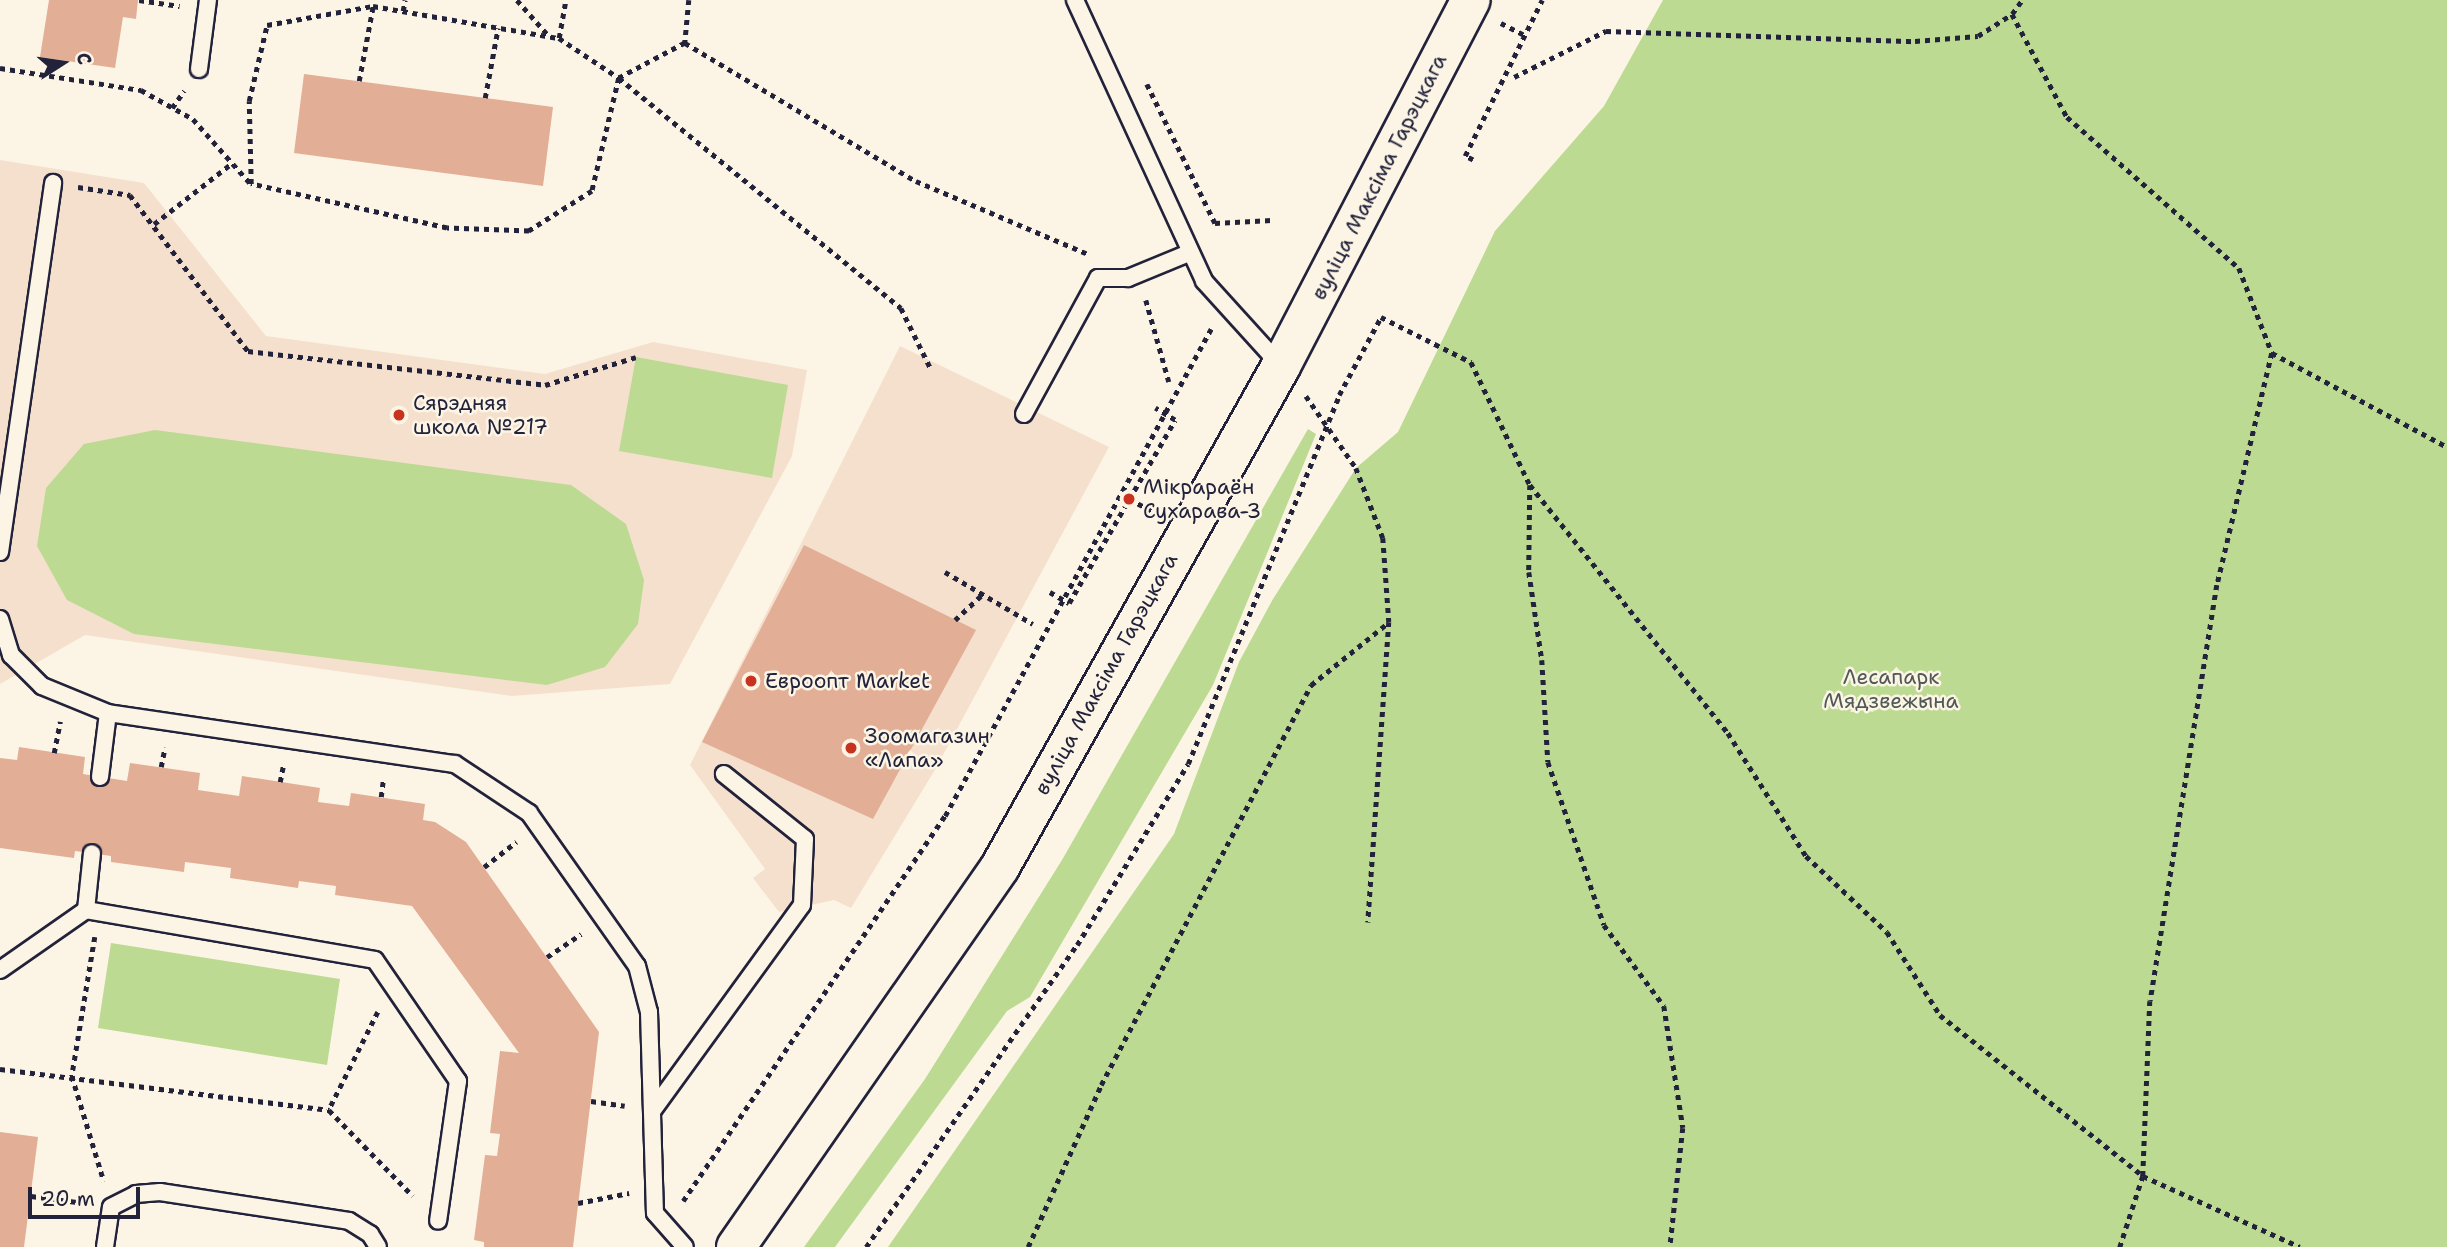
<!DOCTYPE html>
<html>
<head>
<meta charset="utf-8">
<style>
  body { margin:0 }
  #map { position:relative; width:2447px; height:1247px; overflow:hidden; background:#fcf5e5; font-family:"Shantell Sans",sans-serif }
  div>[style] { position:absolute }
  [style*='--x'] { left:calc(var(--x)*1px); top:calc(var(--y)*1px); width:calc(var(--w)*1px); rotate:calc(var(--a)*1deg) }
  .built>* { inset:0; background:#f4e0cd }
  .green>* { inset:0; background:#bcda92 }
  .building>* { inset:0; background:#e2ae96 }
  .path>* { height:4.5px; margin-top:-2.25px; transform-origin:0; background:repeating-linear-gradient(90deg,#22223b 0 5px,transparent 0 10px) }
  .roads { filter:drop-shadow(2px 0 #22223b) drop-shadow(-2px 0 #22223b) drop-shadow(0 2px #22223b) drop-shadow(0 -2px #22223b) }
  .service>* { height:16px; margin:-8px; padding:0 8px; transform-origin:8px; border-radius:8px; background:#fcf5e5 }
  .secondary>* { height:38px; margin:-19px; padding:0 19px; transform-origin:19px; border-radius:19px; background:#fcf5e5 }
  .dots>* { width:19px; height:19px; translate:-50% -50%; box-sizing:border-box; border:4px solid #fcf5e5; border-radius:50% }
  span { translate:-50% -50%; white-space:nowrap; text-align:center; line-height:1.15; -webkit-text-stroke:5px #fcf5e5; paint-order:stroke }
  .street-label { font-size:21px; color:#22223b }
  .poi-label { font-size:21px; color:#22223b }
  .left { translate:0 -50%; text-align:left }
  .park-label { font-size:21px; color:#505955 }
  .north { position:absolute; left:28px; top:28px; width:70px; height:70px; -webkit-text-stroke:5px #fcf5e5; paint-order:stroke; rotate:78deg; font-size:19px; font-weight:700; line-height:28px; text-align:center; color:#22223b }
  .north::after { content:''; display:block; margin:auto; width:24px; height:32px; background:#22223b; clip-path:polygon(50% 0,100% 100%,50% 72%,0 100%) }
  .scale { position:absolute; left:28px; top:1187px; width:112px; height:32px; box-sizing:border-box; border:4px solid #22223b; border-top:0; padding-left:9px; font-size:21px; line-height:24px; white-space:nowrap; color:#22223b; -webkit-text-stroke:5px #fcf5e5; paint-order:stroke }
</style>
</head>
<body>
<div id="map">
  <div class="built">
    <i style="clip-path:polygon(0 160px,144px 183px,266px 336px,545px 374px,653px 342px,807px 370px,792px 456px,670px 684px,512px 696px,85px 635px,0 684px)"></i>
    <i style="clip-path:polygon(900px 346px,1109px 447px,936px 768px,851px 908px,834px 900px,779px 912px,753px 878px,765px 869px,690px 765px)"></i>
  </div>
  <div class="green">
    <i style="clip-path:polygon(1663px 0,2447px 0,2447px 1247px,888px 1247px,1174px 834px,1239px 662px,1273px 599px,1356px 468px,1398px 432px,1495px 231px,1604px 106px)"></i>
    <i style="clip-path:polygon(636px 357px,788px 385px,772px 478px,619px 451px)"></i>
    <i style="clip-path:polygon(1308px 429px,1316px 434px,1213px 685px,1030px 997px,1007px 1011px,835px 1247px,804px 1247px,925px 1079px,1062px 860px)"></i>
    <i style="clip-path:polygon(155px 430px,571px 485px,626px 524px,644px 580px,638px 624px,605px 667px,547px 685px,134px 634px,67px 600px,37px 546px,46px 488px,84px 444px)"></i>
    <i style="clip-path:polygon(111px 943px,340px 979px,327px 1065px,98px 1028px)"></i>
  </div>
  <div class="building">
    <i style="clip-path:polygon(49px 0,138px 0,136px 19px,123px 17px,115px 68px,40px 57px)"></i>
    <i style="clip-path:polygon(304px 74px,553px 107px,543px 186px,294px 153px)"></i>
    <i style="clip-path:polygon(804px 545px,976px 630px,873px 819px,702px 742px)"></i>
    <i style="clip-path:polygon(19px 747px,85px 757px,83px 774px,127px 781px,130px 763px,200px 773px,198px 790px,239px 796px,242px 776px,320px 788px,318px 802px,349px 806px,351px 793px,425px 804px,423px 820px,435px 822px,466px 842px,599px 1032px,573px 1247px,484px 1247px,484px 1242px,474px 1240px,485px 1155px,497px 1156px,500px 1134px,490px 1133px,500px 1051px,519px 1053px,412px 906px,335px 895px,336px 886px,299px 881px,298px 888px,230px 878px,231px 868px,185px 862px,184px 872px,111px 862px,111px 856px,75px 851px,74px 858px,0 848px,0 758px,17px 760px)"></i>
    <i style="clip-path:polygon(0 1132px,38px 1137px,24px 1247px,0 1247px)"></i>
  </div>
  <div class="path">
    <i style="--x:139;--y:0;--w:41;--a:8.3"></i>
    <i style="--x:517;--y:0;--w:48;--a:48.4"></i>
    <i style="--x:689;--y:0;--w:43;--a:95.3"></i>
    <i style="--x:685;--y:43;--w:269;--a:30.9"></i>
    <i style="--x:916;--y:181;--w:187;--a:23"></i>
    <i style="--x:403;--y:11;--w:11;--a:-80"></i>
    <i style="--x:2012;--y:14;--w:117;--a:61.9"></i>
    <i style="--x:2067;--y:117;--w:229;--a:41.3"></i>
    <i style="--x:2239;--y:268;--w:91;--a:68.8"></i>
    <i style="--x:2272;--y:353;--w:238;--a:103.3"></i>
    <i style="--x:2217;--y:585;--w:421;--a:99.1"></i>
    <i style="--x:2150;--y:1001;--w:175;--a:92.3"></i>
    <i style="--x:2143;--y:1176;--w:75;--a:107.9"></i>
    <i style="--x:1501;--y:23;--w:27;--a:27"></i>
    <i style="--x:559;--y:38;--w:39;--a:-80"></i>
    <i style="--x:685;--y:43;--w:75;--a:152.1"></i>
    <i style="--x:619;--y:78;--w:116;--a:103.4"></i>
    <i style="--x:592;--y:191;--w:75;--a:147.6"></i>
    <i style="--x:529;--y:231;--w:82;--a:-177.9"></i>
    <i style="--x:447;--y:228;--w:201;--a:-167.3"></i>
    <i style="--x:251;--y:184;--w:83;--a:-91.4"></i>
    <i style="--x:249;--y:101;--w:78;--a:-76.7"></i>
    <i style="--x:267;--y:25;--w:108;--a:-10.2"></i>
    <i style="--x:373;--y:6;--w:189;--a:9.8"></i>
    <i style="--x:559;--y:38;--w:72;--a:33.7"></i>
    <i style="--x:619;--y:78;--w:364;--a:39.2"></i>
    <i style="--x:901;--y:308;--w:68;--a:63.8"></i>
    <i style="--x:0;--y:68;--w:143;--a:8.9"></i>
    <i style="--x:141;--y:90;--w:60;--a:29.1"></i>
    <i style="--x:193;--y:119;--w:87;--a:48.3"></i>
    <i style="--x:1514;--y:77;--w:103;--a:-26.6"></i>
    <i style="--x:1606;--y:31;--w:309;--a:1.9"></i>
    <i style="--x:1915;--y:41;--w:63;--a:-4.5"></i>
    <i style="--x:1978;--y:36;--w:40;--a:-32.9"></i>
    <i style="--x:2012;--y:14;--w:17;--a:-54"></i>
    <i style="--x:359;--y:81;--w:76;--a:-79.4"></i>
    <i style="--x:1147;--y:84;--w:155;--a:63.9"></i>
    <i style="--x:1215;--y:223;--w:58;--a:-3"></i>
    <i style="--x:485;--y:98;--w:71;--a:-79.5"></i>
    <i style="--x:172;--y:108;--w:21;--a:-55"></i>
    <i style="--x:1473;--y:160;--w:9;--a:-153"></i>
    <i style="--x:1465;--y:156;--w:174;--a:-63.7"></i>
    <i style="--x:78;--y:187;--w:53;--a:8.7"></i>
    <i style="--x:130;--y:195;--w:196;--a:52.9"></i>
    <i style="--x:248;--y:351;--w:299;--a:6.5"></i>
    <i style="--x:545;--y:385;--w:95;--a:-17.1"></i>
    <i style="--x:154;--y:224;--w:99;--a:-38"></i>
    <i style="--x:1146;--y:300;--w:85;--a:74.3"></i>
    <i style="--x:2272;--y:353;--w:199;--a:28.2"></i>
    <i style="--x:1306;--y:396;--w:88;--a:55.2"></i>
    <i style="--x:1356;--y:468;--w:75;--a:68.9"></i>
    <i style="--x:1383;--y:538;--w:84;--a:85.9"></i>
    <i style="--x:1389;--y:622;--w:301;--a:94"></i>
    <i style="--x:1530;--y:485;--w:87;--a:90.7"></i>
    <i style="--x:1529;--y:572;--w:89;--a:81.6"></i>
    <i style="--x:1542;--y:660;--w:102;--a:86.6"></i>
    <i style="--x:1548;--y:762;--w:172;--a:71"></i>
    <i style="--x:1604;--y:925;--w:101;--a:53.5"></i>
    <i style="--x:1664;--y:1006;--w:123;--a:81.1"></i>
    <i style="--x:1683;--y:1128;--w:120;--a:96.2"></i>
    <i style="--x:1129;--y:499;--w:31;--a:27"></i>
    <i style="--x:945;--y:572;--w:102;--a:30.6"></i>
    <i style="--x:1050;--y:592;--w:22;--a:30"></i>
    <i style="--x:1069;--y:603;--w:211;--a:-59.9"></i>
    <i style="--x:1175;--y:420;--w:23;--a:-149"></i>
    <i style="--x:955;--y:620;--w:37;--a:-43"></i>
    <i style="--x:54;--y:753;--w:32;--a:-79"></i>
    <i style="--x:161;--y:767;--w:20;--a:-79"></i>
    <i style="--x:280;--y:782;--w:16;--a:-79"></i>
    <i style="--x:381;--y:797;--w:16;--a:-83"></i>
    <i style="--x:484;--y:867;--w:41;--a:-38"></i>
    <i style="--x:95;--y:937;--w:141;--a:99.4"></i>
    <i style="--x:72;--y:1076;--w:110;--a:73.1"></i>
    <i style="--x:547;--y:957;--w:41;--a:-34.1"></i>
    <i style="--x:378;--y:1012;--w:110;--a:116.6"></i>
    <i style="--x:329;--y:1110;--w:120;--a:45.7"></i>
    <i style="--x:0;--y:1069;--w:332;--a:7.1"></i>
    <i style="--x:591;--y:1101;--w:34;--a:8"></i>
    <i style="--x:31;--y:1196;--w:54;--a:7.4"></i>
    <i style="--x:683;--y:1201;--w:466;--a:-55.8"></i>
    <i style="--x:945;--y:816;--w:555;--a:-61.36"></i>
    <i style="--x:578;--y:1203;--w:52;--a:-11.1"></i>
    <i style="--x:866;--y:1247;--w:368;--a:-55.1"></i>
    <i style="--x:1077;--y:945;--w:212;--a:-58.5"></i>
    <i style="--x:1188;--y:764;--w:399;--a:-67.7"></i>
    <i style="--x:1339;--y:395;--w:89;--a:-61.7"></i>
    <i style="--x:1381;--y:317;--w:101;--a:26.6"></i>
    <i style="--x:1471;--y:362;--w:136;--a:64.4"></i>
    <i style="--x:1530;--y:485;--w:317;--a:51.4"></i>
    <i style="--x:1728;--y:733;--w:146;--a:57.6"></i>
    <i style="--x:1806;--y:856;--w:111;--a:43.2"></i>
    <i style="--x:1887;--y:932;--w:98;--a:57.4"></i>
    <i style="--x:1940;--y:1015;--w:259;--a:38.4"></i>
    <i style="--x:2143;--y:1176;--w:172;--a:24.3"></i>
    <i style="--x:1028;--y:1247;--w:178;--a:-65.7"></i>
    <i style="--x:1101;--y:1085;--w:452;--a:-62.3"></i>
    <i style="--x:1311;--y:685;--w:100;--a:-38.9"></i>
  </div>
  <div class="roads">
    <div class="service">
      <i style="--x:1075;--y:0;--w:309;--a:65.3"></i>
      <i style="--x:1204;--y:281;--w:115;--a:47.8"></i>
      <i style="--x:199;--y:69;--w:70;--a:-82.6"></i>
      <i style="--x:1024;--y:414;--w:155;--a:-61.4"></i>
      <i style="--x:1098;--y:278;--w:30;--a:0"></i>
      <i style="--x:1128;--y:278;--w:66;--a:-22.3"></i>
      <i style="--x:0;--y:552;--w:373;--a:-81.8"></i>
      <i style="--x:0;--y:619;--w:38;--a:73"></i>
      <i style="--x:11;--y:655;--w:44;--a:45"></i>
      <i style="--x:42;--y:686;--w:71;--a:22.2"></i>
      <i style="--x:100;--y:777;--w:64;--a:-82.9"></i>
      <i style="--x:108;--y:713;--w:351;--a:8.4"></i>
      <i style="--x:455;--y:764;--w:89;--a:33.5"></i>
      <i style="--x:529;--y:813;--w:187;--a:54.8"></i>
      <i style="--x:637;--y:966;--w:48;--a:75.4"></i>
      <i style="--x:649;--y:1012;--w:201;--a:88.3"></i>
      <i style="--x:655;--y:1213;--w:45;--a:48.6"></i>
      <i style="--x:86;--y:910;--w:293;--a:9.8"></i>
      <i style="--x:375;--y:960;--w:147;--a:55.6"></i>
      <i style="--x:458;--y:1081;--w:141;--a:98.1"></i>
      <i style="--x:0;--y:970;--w:105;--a:-34.9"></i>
      <i style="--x:86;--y:910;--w:57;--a:-84"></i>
      <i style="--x:653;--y:1110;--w:253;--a:-54"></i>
      <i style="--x:802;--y:905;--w:66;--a:-87.4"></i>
      <i style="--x:805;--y:839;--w:104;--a:-141.3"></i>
      <i style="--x:105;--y:1247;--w:40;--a:-81.5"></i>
      <i style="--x:111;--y:1207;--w:28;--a:-27"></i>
      <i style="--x:136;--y:1194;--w:24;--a:-5"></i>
      <i style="--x:160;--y:1192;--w:191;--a:8.7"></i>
      <i style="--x:349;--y:1221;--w:25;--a:32"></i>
      <i style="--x:370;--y:1234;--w:15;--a:58"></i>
    </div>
    <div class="secondary">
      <i style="--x:736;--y:1247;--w:463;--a:-55.2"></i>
      <i style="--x:1000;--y:867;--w:574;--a:-60.71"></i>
      <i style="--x:1281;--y:366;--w:412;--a:-62.6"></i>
    </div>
  </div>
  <div class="dots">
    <i style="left:399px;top:415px;background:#c8321e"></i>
    <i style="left:1129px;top:499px;background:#c8321e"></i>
    <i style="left:751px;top:681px;background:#c8321e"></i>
    <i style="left:851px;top:748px;background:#c8321e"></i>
  </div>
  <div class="street-label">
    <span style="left:1379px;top:177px;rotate:-63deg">вуліца Максіма Гарэцкага</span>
    <span style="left:1106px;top:674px;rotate:-61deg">вуліца Максіма Гарэцкага</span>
  </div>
  <div class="poi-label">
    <span class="left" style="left:413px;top:415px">Сярэдняя<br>школа №217</span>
    <span class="left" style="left:1143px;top:499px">Мікрараён<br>Сухарава-3</span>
    <span class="left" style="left:765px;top:681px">Евроопт Market</span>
    <span class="left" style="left:865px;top:748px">Зоомагазин<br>«Лапа»</span>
  </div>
  <div class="park-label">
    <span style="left:1891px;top:689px">Лесапарк<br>Мядзвежына</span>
  </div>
  <div class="north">С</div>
  <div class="scale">20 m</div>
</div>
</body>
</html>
